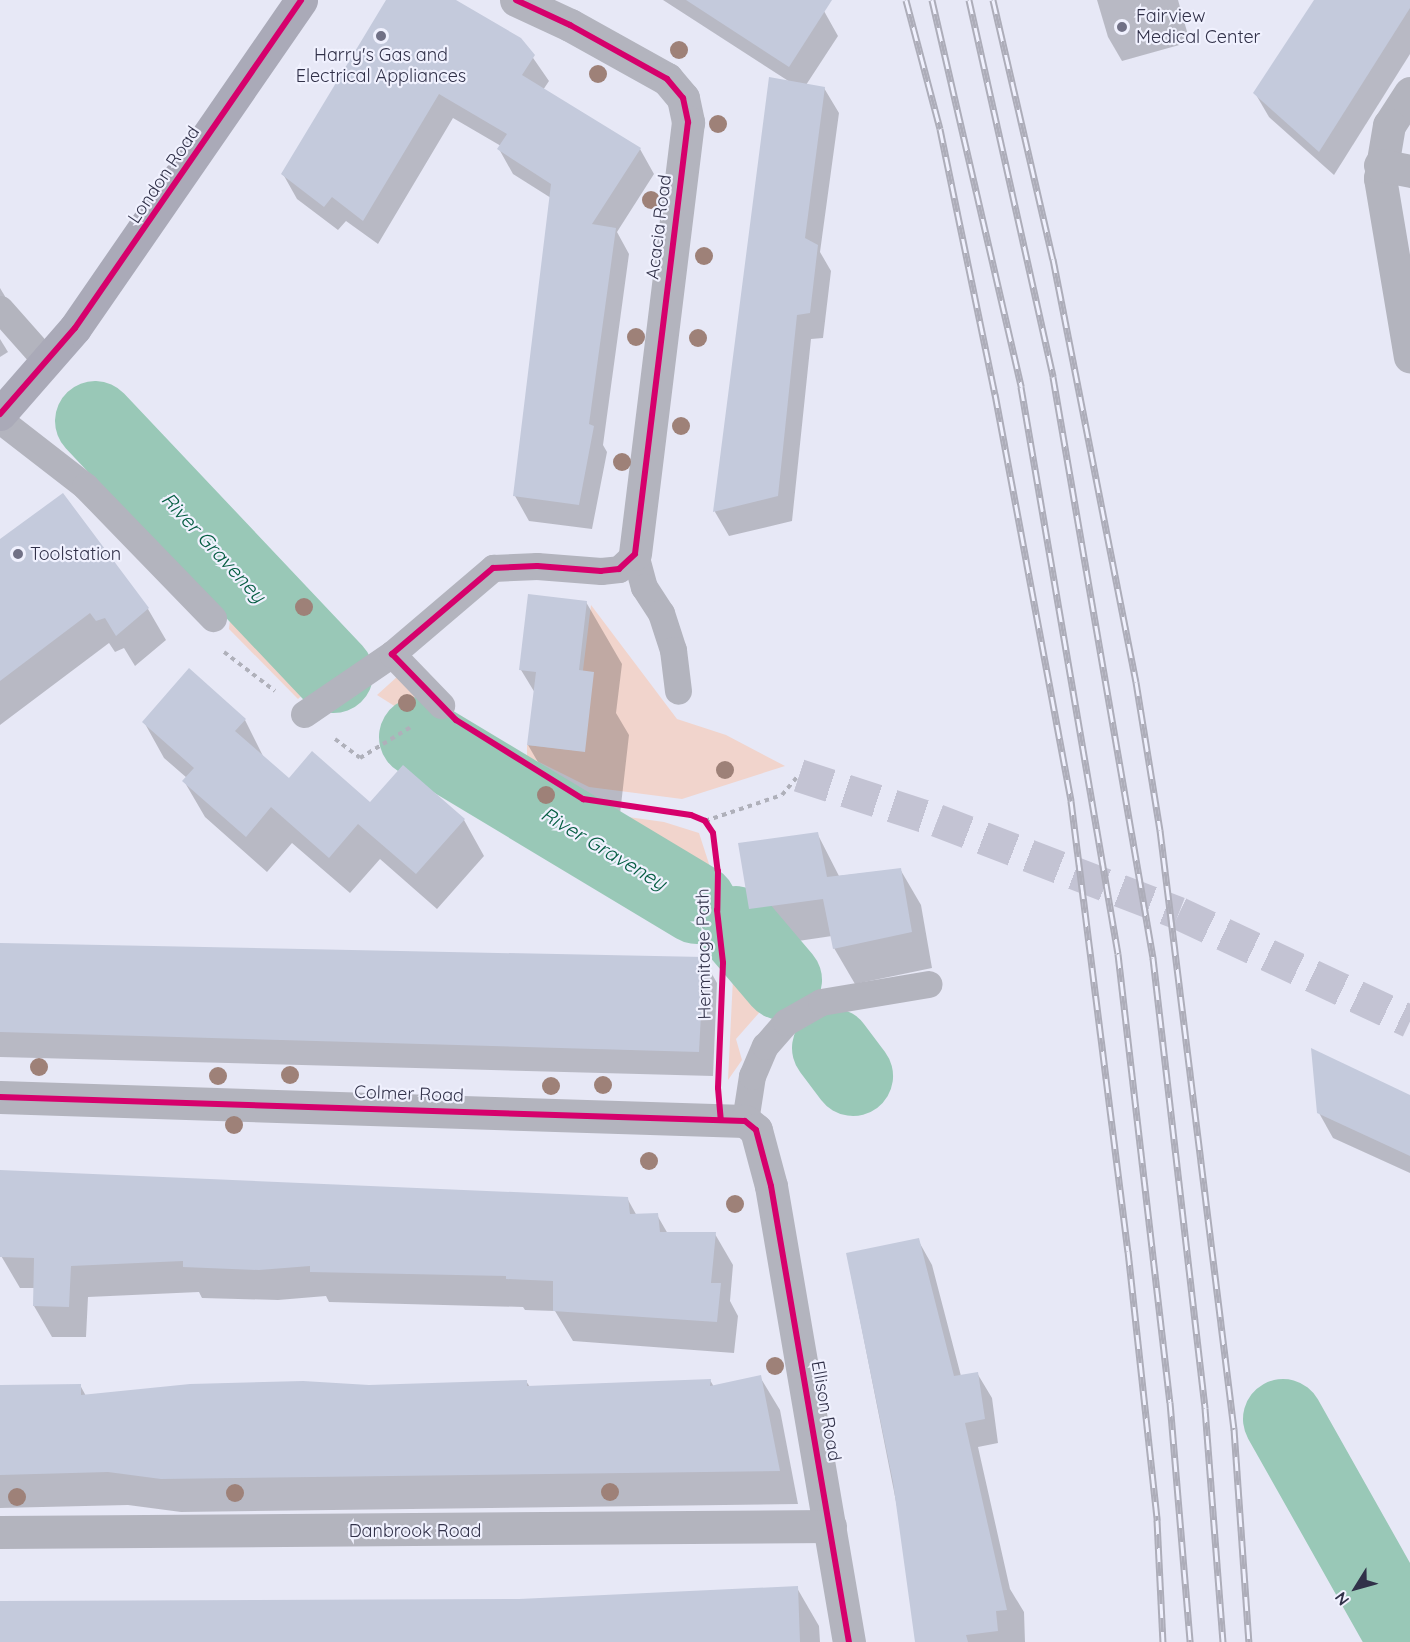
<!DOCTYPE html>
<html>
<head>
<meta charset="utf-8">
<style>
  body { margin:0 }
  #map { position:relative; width:1410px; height:1642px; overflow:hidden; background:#e7e8f6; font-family:Quicksand,sans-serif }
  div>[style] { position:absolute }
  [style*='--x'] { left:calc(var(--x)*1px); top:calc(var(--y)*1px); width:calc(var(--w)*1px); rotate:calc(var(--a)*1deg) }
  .green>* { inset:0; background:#f1d4cc }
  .shadow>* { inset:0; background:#0003 }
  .river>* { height:80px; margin:-40px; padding:0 40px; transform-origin:40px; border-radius:40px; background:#99c8b7 }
  .building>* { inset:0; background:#c4cadc }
  .minor-tunnel>* { height:33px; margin-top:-16.5px; transform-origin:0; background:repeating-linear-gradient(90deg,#c3c3d3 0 33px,transparent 0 49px) }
  .path>* { height:4px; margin-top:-2px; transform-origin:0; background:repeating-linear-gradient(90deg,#afb0ba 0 4.5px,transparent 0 9px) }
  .service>* { height:27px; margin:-13.5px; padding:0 13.5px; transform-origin:13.5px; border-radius:13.5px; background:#b3b4be }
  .minor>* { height:33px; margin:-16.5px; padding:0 16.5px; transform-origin:16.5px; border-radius:16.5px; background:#b3b4be }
  .trunk>* { height:33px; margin:-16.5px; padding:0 16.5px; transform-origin:16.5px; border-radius:16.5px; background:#aaaab8 }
  .rail>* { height:7px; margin-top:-3.5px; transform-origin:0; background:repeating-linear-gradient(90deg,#f0f1fe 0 14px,#adadb9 0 28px); box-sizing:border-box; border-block:2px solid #adadb9 }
  .cycleway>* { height:6px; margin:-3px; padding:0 3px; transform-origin:3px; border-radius:3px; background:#d6006c }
  .trees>* { width:18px; height:18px; margin:-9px; border-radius:50%; background:#9e8178 }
  .dots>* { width:16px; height:16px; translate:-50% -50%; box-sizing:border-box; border:3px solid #f0f1fe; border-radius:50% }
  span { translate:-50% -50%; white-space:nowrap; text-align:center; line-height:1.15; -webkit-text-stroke:4.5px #f0f1fe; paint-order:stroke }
  .poi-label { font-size:18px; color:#313149 }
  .left { translate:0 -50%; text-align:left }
  .street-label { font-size:18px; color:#313149 }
  .water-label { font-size:20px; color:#055d42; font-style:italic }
  .north { position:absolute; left:1326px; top:1558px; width:60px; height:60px; -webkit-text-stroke:4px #f0f1fe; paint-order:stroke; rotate:233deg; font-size:16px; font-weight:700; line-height:24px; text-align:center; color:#313149 }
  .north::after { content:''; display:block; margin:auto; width:21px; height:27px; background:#313149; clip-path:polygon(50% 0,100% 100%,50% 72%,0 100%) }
</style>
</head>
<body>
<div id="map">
  <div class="green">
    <i style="clip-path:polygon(234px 581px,326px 674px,298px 699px,229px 629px)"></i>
    <i style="clip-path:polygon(591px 605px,677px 719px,726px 735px,785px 766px,682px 799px,589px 787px,527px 756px,527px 745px,580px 751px,583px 670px)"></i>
    <i style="clip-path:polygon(398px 676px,438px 717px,585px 811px,664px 822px,699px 833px,710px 867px,708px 896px,581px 824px,377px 695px)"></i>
    <i style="clip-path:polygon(735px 937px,780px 989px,736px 1039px,742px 1060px,728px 1080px)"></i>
  </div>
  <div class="shadow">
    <i style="clip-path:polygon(388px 0,453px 0,520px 39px,549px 81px,543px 90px,640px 149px,654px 174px,617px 232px,629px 254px,603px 445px,607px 452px,592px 529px,529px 521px,515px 496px,551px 198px,513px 174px,499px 149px,501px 146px,453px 118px,378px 244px,346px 221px,338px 230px,297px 199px,283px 174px)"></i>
    <i style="clip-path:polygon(663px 0,807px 0,824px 11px,838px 36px,806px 85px,824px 88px,839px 113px,820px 252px,831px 271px,823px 338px,811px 339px,792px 521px,729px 536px,715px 512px,770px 78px,790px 82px)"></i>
    <i style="clip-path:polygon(1097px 0,1178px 0,1190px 42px,1122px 61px,1108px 37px)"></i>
    <i style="clip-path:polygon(1316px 0,1410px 0,1410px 54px,1334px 175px,1269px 117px,1255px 93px)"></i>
    <i style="clip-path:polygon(0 288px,18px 318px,0 326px)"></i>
    <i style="clip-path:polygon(0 339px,8px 352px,0 357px)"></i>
    <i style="clip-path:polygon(63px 495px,148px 609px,166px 640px,135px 666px,124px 648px,115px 652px,109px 643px,0 725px,0 541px)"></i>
    <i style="clip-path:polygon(586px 602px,622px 664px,616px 713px,629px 735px,620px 814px,564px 807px,528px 745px,535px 693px,521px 670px)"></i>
    <i style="clip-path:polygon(189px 670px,245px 720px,264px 758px,289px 780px,370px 804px,464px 820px,484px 856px,437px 909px,380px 859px,350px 893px,292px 843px,267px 872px,205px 817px,184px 781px,187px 778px,164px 758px,144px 722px)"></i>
    <i style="clip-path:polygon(817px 833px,839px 876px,900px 869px,921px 905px,932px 968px,855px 984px,834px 948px,832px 936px,771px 945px,750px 909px,740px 844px)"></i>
    <i style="clip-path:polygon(0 945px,703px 958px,717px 983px,713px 1076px,0 1057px)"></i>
    <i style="clip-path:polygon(1410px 1097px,1410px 1173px,1333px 1138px,1319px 1113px)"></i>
    <i style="clip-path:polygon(0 1171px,627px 1198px,637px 1216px,657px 1215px,668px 1234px,715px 1234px,733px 1265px,730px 1301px,738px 1316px,734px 1353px,573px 1341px,555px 1311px,525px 1310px,523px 1307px,329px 1302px,326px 1296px,278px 1300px,202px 1298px,199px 1292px,88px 1297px,86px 1337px,52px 1337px,34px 1306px,34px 1288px,20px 1288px,0 1254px)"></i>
    <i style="clip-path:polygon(918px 1240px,932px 1265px,961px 1376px,977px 1373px,992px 1398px,998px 1443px,978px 1447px,1010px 1589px,1024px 1612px,1025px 1642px,917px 1642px,907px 1557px,847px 1254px)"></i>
    <i style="clip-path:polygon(760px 1377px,780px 1410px,798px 1504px,181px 1512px,128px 1505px,0 1508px,0 1386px,80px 1385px,86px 1396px,526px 1381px,530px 1387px,710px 1380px,714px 1387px)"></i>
    <i style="clip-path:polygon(797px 1588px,819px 1626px,820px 1642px,0 1642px,0 1604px,519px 1600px)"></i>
  </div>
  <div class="river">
    <i style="--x:95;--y:421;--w:347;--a:46.6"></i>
    <i style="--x:419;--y:737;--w:324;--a:31"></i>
    <i style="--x:736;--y:926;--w:71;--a:49.6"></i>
    <i style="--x:832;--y:1048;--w:35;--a:53"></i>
    <i style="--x:1283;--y:1419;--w:250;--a:60.6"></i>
  </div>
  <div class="building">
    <i style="clip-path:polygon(386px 0,456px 0,521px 38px,535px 55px,522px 75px,641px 148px,592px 224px,616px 228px,589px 424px,594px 426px,579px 505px,513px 496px,551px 184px,497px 149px,507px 134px,439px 94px,363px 221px,332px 197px,324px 207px,281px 174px)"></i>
    <i style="clip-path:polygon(686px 0,832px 0,789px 67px)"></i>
    <i style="clip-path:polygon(1314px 0,1410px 0,1410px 8px,1319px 152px,1253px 93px)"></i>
    <i style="clip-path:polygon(769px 77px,825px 87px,805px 238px,818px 245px,810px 313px,797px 315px,778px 496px,713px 512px)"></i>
    <i style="clip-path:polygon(63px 493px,149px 608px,116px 636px,105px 618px,96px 621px,90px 613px,0 681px,0 539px)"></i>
    <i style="clip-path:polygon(528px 594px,587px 601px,579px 670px,594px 672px,585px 752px,527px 745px,536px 672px,519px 670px)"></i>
    <i style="clip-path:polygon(189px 668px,246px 719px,235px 731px,289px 778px,312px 751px,370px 802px,403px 765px,465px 819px,416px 874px,358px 824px,329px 858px,271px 807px,246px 837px,182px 781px,194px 768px,142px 722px)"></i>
    <i style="clip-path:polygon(818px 832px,827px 877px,901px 868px,912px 932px,833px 949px,823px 899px,749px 909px,738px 843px)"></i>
    <i style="clip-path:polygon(0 943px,704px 957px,699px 1052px,0 1032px)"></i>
    <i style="clip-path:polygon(1311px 1048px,1410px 1095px,1410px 1156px,1317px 1113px)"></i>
    <i style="clip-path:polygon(0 1170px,628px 1197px,630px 1214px,658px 1213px,660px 1232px,716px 1232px,711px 1283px,721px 1283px,717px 1322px,553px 1311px,553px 1281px,506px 1279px,506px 1276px,310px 1272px,310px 1266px,259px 1270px,183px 1267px,183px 1261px,71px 1266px,69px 1307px,33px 1306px,34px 1258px,0 1257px)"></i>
    <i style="clip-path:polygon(919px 1238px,954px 1376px,978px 1372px,985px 1419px,965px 1423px,1007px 1610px,996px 1611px,998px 1631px,966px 1635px,968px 1642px,915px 1642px,893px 1482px,846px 1253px)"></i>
    <i style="clip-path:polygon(761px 1375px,780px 1471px,161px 1479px,108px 1472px,0 1475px,0 1385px,81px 1384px,81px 1395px,190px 1384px,303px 1381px,369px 1385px,527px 1380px,527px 1386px,711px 1379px,710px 1386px)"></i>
    <i style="clip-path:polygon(798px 1586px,800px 1642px,0 1642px,0 1601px,519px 1599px)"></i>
  </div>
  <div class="minor-tunnel">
    <i style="--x:799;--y:775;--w:145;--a:18.1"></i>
    <i style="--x:937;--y:820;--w:259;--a:21"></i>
    <i style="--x:1179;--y:913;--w:255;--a:25.1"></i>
  </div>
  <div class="path">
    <i style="--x:224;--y:652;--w:64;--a:37.4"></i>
    <i style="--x:335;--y:739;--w:31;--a:37"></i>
    <i style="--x:360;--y:758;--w:60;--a:-31.3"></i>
    <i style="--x:705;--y:821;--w:81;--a:-18.7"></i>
    <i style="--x:782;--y:795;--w:26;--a:-50"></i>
  </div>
  <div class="service">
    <i style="--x:0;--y:309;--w:72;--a:48.4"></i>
    <i style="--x:0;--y:420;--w:108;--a:37.8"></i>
    <i style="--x:85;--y:486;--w:184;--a:45.9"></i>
    <i style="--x:392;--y:654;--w:71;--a:46.1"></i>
    <i style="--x:304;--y:714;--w:107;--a:-34.3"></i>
    <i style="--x:392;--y:654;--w:133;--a:-40.4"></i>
    <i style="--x:493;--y:568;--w:44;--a:-2.6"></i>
    <i style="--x:537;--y:566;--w:64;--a:4.5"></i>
    <i style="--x:601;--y:571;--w:18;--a:-6"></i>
    <i style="--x:619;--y:569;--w:22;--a:-43"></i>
    <i style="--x:635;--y:554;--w:34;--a:75"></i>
    <i style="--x:644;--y:587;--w:31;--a:57"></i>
    <i style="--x:661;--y:613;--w:39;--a:72"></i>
    <i style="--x:673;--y:650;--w:41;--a:83"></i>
    <i style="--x:745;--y:1121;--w:46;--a:-81.2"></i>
    <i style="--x:752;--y:1076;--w:33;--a:-67"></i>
    <i style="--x:765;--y:1046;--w:32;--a:-49"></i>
    <i style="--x:786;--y:1022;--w:40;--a:-29.7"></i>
    <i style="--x:821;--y:1002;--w:109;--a:-9.5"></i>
  </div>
  <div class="minor">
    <i style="--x:516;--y:0;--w:60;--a:24.8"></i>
    <i style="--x:570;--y:25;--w:111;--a:29.1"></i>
    <i style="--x:667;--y:79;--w:25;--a:50"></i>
    <i style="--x:683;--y:98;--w:25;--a:78"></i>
    <i style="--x:688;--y:122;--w:435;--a:97"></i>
    <i style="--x:1410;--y:93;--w:38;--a:123"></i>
    <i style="--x:1389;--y:125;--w:54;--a:99.6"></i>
    <i style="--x:1380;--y:178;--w:181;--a:80.5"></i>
    <i style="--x:1380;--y:165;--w:31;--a:11"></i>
    <i style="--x:0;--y:1097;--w:745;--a:1.85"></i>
    <i style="--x:745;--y:1121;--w:14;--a:39"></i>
    <i style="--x:756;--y:1130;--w:58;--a:75"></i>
    <i style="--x:771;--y:1186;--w:463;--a:80.3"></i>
    <i style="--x:0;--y:1532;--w:830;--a:-0.41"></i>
  </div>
  <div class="trunk">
    <i style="--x:0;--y:414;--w:114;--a:-48.9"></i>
    <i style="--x:75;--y:328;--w:398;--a:-55.4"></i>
  </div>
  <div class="rail">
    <i style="--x:906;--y:0;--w:133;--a:75.2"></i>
    <i style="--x:940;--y:129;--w:271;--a:78.3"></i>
    <i style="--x:995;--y:394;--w:414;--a:79.4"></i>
    <i style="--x:1071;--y:801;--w:454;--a:82.8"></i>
    <i style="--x:1128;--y:1251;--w:271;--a:83.8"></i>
    <i style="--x:1157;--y:1520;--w:122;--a:87.2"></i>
    <i style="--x:932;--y:0;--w:397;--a:77"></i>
    <i style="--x:1021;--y:387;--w:575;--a:80.29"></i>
    <i style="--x:1118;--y:954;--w:451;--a:83.4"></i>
    <i style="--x:1170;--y:1402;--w:241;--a:85.2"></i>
    <i style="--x:969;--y:0;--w:386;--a:77.4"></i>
    <i style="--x:1053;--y:377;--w:590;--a:80.23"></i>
    <i style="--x:1153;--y:958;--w:453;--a:83.4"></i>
    <i style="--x:1205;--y:1408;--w:235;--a:85.6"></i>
    <i style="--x:993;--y:0;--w:266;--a:77"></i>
    <i style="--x:1053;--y:259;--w:431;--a:78.9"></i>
    <i style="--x:1136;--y:682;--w:150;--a:80.8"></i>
    <i style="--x:1160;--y:830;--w:604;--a:82.96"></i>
    <i style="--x:1234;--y:1429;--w:214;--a:86"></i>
  </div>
  <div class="cycleway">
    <i style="--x:516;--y:0;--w:60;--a:24.8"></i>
    <i style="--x:570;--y:25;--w:111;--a:29.1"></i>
    <i style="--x:667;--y:79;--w:25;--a:50"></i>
    <i style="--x:683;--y:98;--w:25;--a:78"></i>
    <i style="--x:688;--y:122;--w:435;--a:97"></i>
    <i style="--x:635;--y:554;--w:22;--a:137"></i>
    <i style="--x:619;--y:569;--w:18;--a:174"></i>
    <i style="--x:601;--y:571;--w:64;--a:-175.5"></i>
    <i style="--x:537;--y:566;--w:44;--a:177.4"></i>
    <i style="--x:493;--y:568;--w:133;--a:139.6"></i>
    <i style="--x:392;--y:654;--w:92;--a:45.9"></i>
    <i style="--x:456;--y:720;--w:150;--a:31.9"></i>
    <i style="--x:583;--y:799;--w:109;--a:8.4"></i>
    <i style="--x:691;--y:815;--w:15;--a:23"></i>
    <i style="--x:705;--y:821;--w:14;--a:56"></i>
    <i style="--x:713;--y:833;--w:38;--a:83"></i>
    <i style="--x:718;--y:871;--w:39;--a:91"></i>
    <i style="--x:717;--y:910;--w:53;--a:83.5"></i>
    <i style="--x:723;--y:963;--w:125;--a:92.3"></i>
    <i style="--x:718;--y:1088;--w:32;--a:85"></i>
    <i style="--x:0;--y:414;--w:114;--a:-48.9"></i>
    <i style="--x:75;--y:328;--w:398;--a:-55.4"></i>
    <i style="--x:0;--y:1097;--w:745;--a:1.85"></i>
    <i style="--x:745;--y:1121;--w:14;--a:39"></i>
    <i style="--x:756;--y:1130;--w:58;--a:75"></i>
    <i style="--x:771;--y:1186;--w:463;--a:80.3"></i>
  </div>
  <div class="trees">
    <i style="left:679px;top:50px"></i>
    <i style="left:598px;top:74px"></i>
    <i style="left:718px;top:124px"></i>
    <i style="left:651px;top:200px"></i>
    <i style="left:704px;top:256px"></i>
    <i style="left:636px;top:337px"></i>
    <i style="left:698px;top:338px"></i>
    <i style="left:681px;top:426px"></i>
    <i style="left:622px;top:462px"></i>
    <i style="left:304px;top:607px"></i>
    <i style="left:407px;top:703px"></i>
    <i style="left:725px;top:770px"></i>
    <i style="left:546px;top:795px"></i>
    <i style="left:39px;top:1067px"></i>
    <i style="left:290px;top:1075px"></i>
    <i style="left:218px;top:1076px"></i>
    <i style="left:603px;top:1085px"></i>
    <i style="left:551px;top:1086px"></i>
    <i style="left:234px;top:1125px"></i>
    <i style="left:649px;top:1161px"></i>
    <i style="left:735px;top:1204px"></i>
    <i style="left:775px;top:1366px"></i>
    <i style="left:610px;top:1492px"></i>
    <i style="left:235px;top:1493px"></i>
    <i style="left:17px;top:1497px"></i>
  </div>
  <div class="dots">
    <i style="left:1122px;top:27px;background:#717186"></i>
    <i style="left:381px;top:36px;background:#717186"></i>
    <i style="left:18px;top:554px;background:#717186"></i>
  </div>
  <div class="poi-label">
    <span class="left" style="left:1136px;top:27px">Fairview<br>Medical Center</span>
    <span style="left:381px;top:66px">Harry's Gas and<br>Electrical Appliances</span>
    <span class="left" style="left:30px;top:554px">Toolstation</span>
  </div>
  <div class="street-label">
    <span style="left:164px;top:175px;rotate:-56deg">London Road</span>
    <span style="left:659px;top:227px;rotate:-83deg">Acacia Road</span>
    <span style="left:704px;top:954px;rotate:-91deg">Hermitage Path</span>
    <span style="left:409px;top:1094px;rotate:2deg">Colmer Road</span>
    <span style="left:826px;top:1411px;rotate:80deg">Ellison Road</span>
    <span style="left:415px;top:1531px">Danbrook Road</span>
  </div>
  <div class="water-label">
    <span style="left:214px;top:547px;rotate:47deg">River Graveney</span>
    <span style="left:604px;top:848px;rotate:31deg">River Graveney</span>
  </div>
  <div class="north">N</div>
</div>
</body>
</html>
